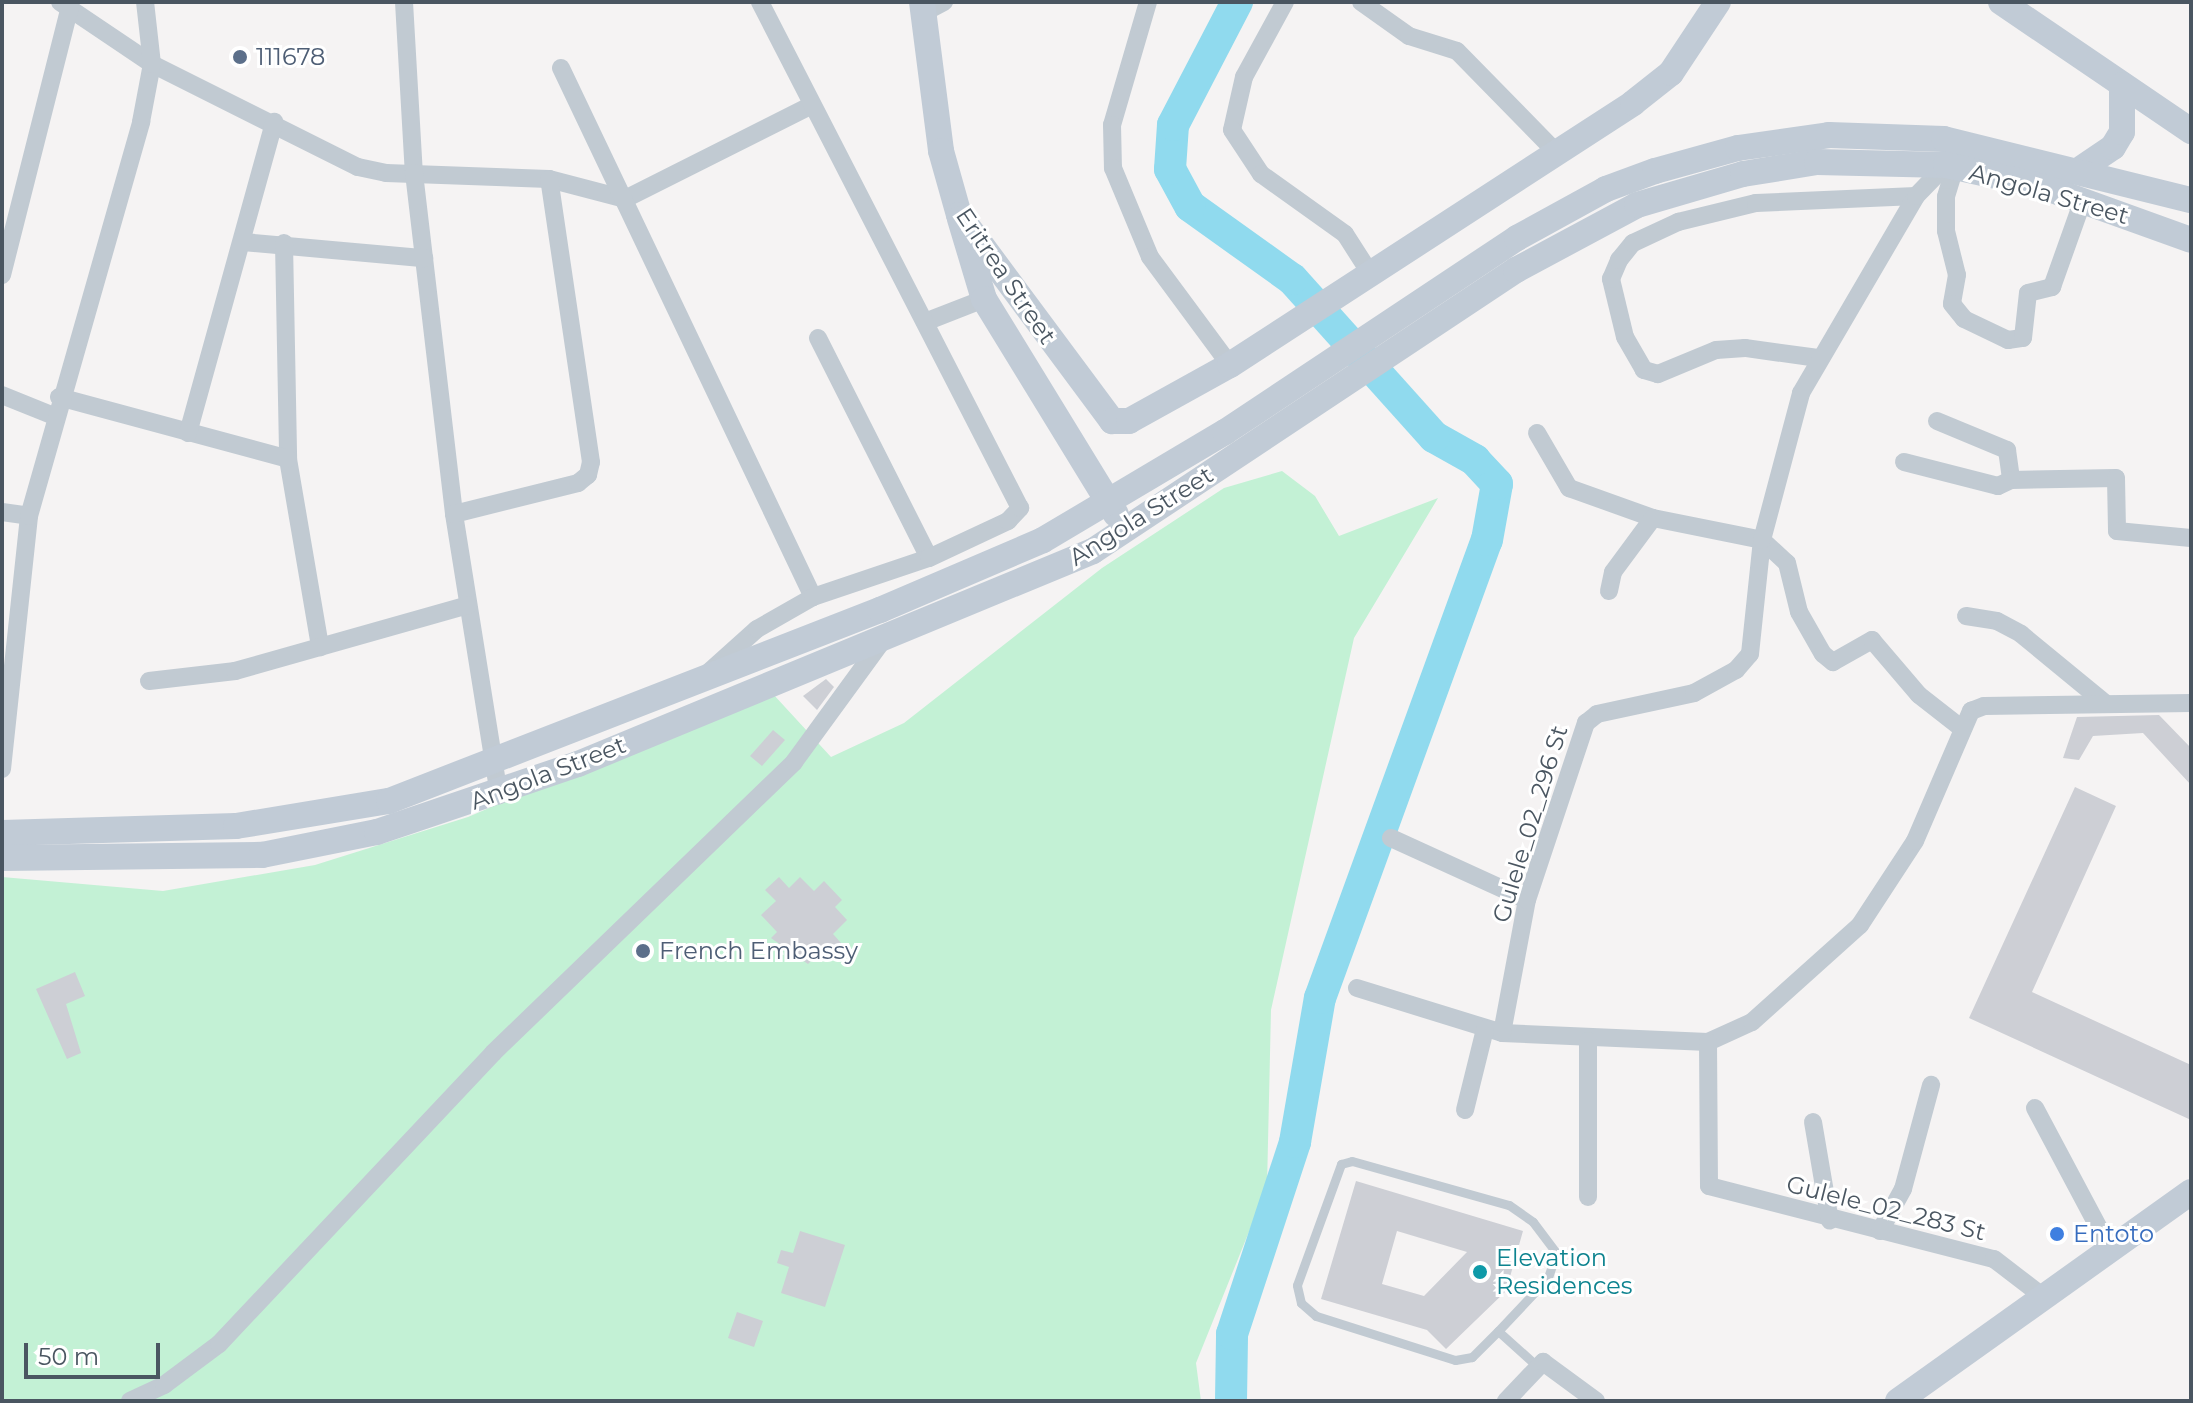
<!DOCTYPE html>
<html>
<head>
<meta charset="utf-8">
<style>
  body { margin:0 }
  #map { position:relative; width:2193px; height:1403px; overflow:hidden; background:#f5f3f3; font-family:Montserrat,sans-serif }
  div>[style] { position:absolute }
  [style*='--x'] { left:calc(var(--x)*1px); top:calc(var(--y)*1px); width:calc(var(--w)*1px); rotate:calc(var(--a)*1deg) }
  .green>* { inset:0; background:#c3f1d5 }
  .river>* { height:32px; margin:-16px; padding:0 16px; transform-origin:16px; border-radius:16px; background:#90daee }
  .building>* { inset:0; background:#cdcfd5 }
  .service>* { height:9px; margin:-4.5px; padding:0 4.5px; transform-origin:4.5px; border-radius:4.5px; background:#c1cad2 }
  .minor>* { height:18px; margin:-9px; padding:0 9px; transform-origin:9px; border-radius:9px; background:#c1cad2 }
  .secondary>* { height:26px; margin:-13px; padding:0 13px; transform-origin:13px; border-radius:13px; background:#c1cbd6 }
  .dots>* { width:22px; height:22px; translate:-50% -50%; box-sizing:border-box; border:4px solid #fff; border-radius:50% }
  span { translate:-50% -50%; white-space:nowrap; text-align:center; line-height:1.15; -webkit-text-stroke:6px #fff; paint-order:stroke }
  .service-label { font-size:24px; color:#4e5e75 }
  .left { translate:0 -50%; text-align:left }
  .street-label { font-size:24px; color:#4a5661 }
  .shop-label { font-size:24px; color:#366cbe }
  .culture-label { font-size:24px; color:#0d838f }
  .frame { position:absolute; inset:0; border:4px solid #4a5661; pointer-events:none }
  .scale { position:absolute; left:24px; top:1343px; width:136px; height:36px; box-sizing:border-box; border:4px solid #4a5661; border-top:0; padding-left:10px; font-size:24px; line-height:28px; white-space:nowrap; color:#4a5661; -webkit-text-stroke:6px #fff; paint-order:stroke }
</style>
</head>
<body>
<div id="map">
  <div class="green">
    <i style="clip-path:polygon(1282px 471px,1315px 496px,1339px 536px,1438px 498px,1354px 638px,1271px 1010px,1267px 1187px,1196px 1363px,1201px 1401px,2px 1401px,2px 877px,163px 891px,315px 865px,468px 817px,756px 693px,773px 694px,831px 757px,904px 723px,1102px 568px,1224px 488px)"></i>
  </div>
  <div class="river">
    <i style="--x:1231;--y:1401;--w:67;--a:-89.1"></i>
    <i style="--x:1232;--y:1334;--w:202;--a:-71.8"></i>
    <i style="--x:1295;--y:1142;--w:146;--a:-80.2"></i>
    <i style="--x:1320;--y:998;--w:487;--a:-70"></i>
    <i style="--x:1487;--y:540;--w:57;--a:-79.9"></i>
    <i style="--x:1497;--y:484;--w:33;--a:-133"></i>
    <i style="--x:1475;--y:460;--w:47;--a:-150.7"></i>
    <i style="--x:1434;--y:437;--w:212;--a:-131.9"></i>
    <i style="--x:1292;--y:279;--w:125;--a:-144.4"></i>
    <i style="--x:1190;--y:206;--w:42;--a:-118.4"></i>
    <i style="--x:1170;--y:169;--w:44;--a:-86.1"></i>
    <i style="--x:1173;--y:125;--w:139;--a:-62.5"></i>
  </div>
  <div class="building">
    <i style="clip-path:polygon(826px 679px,834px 687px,817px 710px,803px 696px)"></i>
    <i style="clip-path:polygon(2159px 715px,2191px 748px,2191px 785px,2143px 733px,2093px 736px,2079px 760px,2063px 758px,2077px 717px)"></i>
    <i style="clip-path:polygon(773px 730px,785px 740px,762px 766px,750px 756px)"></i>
    <i style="clip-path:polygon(2075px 787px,2116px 806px,2032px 992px,2191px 1065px,2191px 1120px,1969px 1018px)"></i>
    <i style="clip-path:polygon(779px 877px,789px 888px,800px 877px,814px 891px,824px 881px,842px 900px,835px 907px,847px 920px,833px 934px,842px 944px,828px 958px,821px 951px,808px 964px,771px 938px,777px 932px,761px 915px,776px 901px,765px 890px)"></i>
    <i style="clip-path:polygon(75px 972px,85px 996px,66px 1004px,81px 1053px,67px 1059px,36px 989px)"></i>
    <i style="clip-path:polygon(evenodd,1356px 1181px,1523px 1231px,1506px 1291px,1446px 1349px,1427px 1330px,1321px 1299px,1356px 1181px,1397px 1231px,1467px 1252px,1424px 1296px,1382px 1284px,1397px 1231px)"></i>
    <i style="clip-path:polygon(800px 1231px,845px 1245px,825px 1307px,781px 1293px,789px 1267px,777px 1263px,781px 1250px,793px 1253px)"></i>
    <i style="clip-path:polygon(737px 1312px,763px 1321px,754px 1347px,728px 1338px)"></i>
  </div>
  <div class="service">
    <i style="--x:1498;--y:1331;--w:37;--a:135"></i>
    <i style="--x:1472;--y:1357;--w:17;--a:170"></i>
    <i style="--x:1455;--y:1360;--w:146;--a:-162.4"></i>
    <i style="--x:1316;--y:1316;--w:20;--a:-139"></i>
    <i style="--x:1301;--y:1303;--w:18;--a:-103"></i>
    <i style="--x:1297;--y:1285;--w:129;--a:-70"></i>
    <i style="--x:1341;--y:1164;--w:11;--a:-15"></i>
    <i style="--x:1352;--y:1161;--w:163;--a:15.7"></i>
    <i style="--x:1509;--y:1205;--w:29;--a:35"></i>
    <i style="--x:1533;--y:1222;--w:39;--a:53"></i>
    <i style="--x:1556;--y:1253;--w:26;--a:108"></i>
    <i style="--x:1548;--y:1278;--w:73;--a:133.3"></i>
    <i style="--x:1498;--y:1331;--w:52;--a:41.9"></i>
  </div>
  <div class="minor">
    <i style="--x:60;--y:2;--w:111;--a:34"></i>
    <i style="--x:152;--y:64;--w:230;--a:26.6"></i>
    <i style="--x:358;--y:167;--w:29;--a:12"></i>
    <i style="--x:386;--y:173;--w:163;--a:2.1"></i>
    <i style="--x:549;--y:179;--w:79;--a:14.7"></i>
    <i style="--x:625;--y:199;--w:209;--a:-26.7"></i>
    <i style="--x:404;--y:2;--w:171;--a:86.7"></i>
    <i style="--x:414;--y:173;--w:343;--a:83.3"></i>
    <i style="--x:454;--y:514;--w:285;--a:80.9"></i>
    <i style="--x:1148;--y:2;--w:128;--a:106.3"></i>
    <i style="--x:1112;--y:125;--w:43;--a:88.7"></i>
    <i style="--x:1113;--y:168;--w:96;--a:67.4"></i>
    <i style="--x:1150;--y:257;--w:134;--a:53.5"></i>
    <i style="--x:1285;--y:2;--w:85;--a:118.7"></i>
    <i style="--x:1244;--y:77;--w:54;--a:102.8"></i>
    <i style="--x:1232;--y:130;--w:53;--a:56.6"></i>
    <i style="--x:1261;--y:174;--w:103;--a:35.5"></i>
    <i style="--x:1345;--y:234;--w:43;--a:57.4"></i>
    <i style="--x:1361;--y:2;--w:59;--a:35.3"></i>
    <i style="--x:1409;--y:36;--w:50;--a:17.4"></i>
    <i style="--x:1457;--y:51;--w:141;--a:45.6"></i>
    <i style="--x:923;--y:13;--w:24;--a:-28"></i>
    <i style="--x:561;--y:68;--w:586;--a:64.53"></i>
    <i style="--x:1955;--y:167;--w:31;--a:107"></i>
    <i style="--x:1946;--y:197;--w:34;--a:90"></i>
    <i style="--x:1946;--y:231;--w:45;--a:76"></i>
    <i style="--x:1957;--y:275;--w:29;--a:100"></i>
    <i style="--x:1952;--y:304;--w:19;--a:51"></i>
    <i style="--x:1964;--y:319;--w:49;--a:25.5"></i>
    <i style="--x:2008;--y:340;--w:15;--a:-8"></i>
    <i style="--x:2023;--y:338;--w:45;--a:-83.7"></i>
    <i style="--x:2028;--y:293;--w:25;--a:-14"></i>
    <i style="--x:2052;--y:287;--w:92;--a:-70.4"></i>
    <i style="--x:243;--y:242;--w:182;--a:5.1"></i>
    <i style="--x:284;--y:243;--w:216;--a:88.9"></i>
    <i style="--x:288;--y:459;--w:191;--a:80.3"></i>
    <i style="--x:2;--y:275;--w:276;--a:-75.8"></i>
    <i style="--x:925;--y:322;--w:63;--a:-21.3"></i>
    <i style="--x:818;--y:338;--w:246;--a:63.2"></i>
    <i style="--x:1818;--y:358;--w:74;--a:-172.2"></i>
    <i style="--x:1745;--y:348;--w:29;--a:176"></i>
    <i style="--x:1716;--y:350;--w:63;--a:157.5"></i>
    <i style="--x:1658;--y:374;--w:15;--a:-164"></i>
    <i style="--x:1644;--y:370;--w:38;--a:-120"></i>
    <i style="--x:1625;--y:337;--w:60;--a:-103.6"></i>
    <i style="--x:1611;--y:279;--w:21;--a:-67"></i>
    <i style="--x:1619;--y:260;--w:22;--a:-51"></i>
    <i style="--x:1633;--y:243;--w:50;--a:-25"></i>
    <i style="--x:1678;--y:222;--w:80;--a:-13.7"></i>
    <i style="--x:1756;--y:203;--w:160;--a:-2.5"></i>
    <i style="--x:2;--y:395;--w:56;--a:22"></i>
    <i style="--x:59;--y:397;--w:237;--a:15.1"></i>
    <i style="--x:1937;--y:421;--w:76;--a:22.5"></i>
    <i style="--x:2007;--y:450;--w:30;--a:82"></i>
    <i style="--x:2011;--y:480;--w:105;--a:-1.1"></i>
    <i style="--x:2116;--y:478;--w:53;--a:88.9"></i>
    <i style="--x:2117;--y:531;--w:74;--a:5.4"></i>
    <i style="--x:188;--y:433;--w:323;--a:-74.5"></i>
    <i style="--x:1537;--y:433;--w:64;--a:59.8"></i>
    <i style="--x:1569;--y:488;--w:89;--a:19.7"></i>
    <i style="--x:1653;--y:518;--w:111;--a:11.4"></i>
    <i style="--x:1904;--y:462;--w:97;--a:14.3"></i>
    <i style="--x:1998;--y:486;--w:14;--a:-25"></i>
    <i style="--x:2;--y:512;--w:27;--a:8"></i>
    <i style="--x:454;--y:514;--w:128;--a:-14"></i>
    <i style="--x:578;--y:483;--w:13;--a:-39"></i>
    <i style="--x:588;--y:475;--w:13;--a:-77"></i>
    <i style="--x:591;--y:462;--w:286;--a:-98.4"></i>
    <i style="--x:1762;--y:540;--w:34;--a:43"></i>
    <i style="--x:1787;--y:563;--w:50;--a:76.2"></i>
    <i style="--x:1799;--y:612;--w:48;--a:60.3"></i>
    <i style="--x:1823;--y:654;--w:13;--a:39"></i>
    <i style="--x:1833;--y:662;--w:45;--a:-29.4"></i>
    <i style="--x:1872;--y:640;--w:72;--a:49.5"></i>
    <i style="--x:1919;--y:695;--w:52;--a:38"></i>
    <i style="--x:1609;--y:591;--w:19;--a:-78"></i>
    <i style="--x:1613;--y:572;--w:67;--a:-53.5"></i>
    <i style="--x:1966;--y:616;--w:31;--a:9"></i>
    <i style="--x:1997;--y:621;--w:27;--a:28"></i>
    <i style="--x:2021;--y:634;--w:109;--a:39.4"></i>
    <i style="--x:709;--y:672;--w:64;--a:-41.9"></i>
    <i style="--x:757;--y:629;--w:64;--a:-29.7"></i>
    <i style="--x:813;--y:597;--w:122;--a:-18.6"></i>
    <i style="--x:929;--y:558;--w:87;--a:-25.1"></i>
    <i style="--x:1008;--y:521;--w:18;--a:-47"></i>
    <i style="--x:1020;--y:508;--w:569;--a:-117.2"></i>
    <i style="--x:149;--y:681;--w:87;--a:-6.6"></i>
    <i style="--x:235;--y:671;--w:242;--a:-15.8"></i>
    <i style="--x:2;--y:769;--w:254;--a:-83.9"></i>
    <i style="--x:29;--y:516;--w:410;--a:-74.1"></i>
    <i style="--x:141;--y:122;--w:59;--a:-79.3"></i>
    <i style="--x:152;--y:64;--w:62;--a:-96.4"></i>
    <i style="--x:1391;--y:838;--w:149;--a:24.5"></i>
    <i style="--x:1357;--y:988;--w:152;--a:17.2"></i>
    <i style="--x:1502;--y:1033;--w:206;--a:2.5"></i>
    <i style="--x:1708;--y:1042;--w:48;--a:-24.4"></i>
    <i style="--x:1752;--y:1022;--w:145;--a:-41.9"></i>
    <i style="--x:1860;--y:925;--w:100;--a:-56.8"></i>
    <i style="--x:1915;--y:841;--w:142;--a:-66.7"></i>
    <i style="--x:1971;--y:711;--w:14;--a:-21"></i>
    <i style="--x:1984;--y:706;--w:207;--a:-0.8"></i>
    <i style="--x:1502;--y:1033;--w:135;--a:-79.4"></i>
    <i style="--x:1527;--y:900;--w:187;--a:-71.6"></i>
    <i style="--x:1586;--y:723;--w:14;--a:-39"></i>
    <i style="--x:1597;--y:714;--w:99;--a:-12.2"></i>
    <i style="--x:1694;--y:693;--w:48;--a:-28.7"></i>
    <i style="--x:1736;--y:670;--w:21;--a:-49"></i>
    <i style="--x:1750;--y:654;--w:115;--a:-84"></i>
    <i style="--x:1762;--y:540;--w:152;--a:-75.1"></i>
    <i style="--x:1801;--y:393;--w:228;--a:-59.7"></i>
    <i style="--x:1916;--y:196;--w:43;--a:-45.9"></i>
    <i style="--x:1708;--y:1042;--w:144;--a:89.6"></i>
    <i style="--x:1709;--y:1186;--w:294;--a:14.4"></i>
    <i style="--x:1994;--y:1259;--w:59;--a:37.5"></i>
    <i style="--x:2035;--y:1108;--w:160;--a:62"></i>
    <i style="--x:1465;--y:1110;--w:83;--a:-76.1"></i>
    <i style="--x:1813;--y:1122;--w:100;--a:80.3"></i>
    <i style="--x:1588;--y:1197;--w:156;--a:-90"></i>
    <i style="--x:1880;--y:1231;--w:48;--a:-61.3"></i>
    <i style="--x:1903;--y:1189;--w:108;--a:-74.9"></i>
    <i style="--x:130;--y:1401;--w:38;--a:-25"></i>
    <i style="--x:164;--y:1385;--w:69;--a:-36.7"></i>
    <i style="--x:219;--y:1344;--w:400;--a:-46.7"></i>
    <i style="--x:493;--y:1053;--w:419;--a:-44"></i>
    <i style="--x:794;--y:762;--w:156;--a:-53.9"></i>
    <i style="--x:1506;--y:1401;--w:54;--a:-46.5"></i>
    <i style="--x:1543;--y:1362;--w:66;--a:36.3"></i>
  </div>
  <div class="secondary">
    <i style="--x:922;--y:2;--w:150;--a:82.7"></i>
    <i style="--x:941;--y:151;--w:66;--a:74.3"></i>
    <i style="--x:959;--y:215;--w:257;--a:53.4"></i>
    <i style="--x:1112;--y:421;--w:17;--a:0"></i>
    <i style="--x:1129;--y:421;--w:115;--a:-29"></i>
    <i style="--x:1230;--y:365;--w:481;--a:-33"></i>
    <i style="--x:1633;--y:103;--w:48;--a:-38.3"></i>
    <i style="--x:1671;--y:73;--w:85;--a:-56.5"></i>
    <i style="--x:2001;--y:2;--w:230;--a:34.2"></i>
    <i style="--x:2082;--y:168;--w:37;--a:-34"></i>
    <i style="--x:2113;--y:147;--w:17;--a:-59"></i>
    <i style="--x:2122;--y:132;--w:47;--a:-90"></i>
    <i style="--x:960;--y:219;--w:84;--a:73.3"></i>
    <i style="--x:984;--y:299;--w:252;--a:58.5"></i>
    <i style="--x:2;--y:833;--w:234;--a:-1.7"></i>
    <i style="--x:236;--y:826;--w:155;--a:-9.3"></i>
    <i style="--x:389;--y:801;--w:527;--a:-21.26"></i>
    <i style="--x:880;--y:610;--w:177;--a:-23.2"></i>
    <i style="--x:1043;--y:540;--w:212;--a:-30.7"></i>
    <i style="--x:1225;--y:432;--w:351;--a:-33.6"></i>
    <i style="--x:1517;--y:238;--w:102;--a:-28.8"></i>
    <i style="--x:1606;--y:189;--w:52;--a:-20.2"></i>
    <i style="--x:1655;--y:171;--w:86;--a:-15.5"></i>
    <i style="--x:1738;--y:148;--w:92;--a:-8.1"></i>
    <i style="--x:1829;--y:135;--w:115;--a:2"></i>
    <i style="--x:1944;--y:139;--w:254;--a:13.9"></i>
    <i style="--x:2;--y:858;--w:260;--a:-0.7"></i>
    <i style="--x:262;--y:855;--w:117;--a:-11.3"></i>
    <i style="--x:377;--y:832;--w:212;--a:-18.7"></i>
    <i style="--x:578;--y:764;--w:557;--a:-22.47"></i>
    <i style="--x:1093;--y:551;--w:508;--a:-33.6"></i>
    <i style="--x:1516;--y:270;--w:137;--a:-28.2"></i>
    <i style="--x:1637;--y:205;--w:110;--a:-16.3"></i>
    <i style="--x:1743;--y:174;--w:75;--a:-9.2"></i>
    <i style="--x:1817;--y:162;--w:129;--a:1.3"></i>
    <i style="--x:1946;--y:165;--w:97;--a:12.5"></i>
    <i style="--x:2041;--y:186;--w:159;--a:19.8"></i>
    <i style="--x:1898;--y:1401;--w:360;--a:-35.5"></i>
  </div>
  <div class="dots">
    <i style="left:240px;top:57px;background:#5c6f8a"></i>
    <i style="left:643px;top:951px;background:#5c6f8a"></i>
    <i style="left:2057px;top:1234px;background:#3f7fe0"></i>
    <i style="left:1480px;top:1272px;background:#0f9aa8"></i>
  </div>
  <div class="service-label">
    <span class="left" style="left:256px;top:57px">111678</span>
    <span class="left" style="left:659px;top:951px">French Embassy</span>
  </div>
  <div class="street-label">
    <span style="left:2049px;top:194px;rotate:16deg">Angola Street</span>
    <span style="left:1006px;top:276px;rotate:56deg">Eritrea Street</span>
    <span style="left:1141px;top:516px;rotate:-32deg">Angola Street</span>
    <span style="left:548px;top:773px;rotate:-21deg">Angola Street</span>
    <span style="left:1530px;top:824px;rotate:-73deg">Gulele_02_296 St</span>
    <span style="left:1886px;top:1208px;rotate:14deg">Gulele_02_283 St</span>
  </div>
  <div class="shop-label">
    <span class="left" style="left:2073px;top:1234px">Entoto</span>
  </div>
  <div class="culture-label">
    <span class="left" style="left:1496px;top:1272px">Elevation<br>Residences</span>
  </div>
  <div class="frame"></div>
  <div class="scale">50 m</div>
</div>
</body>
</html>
